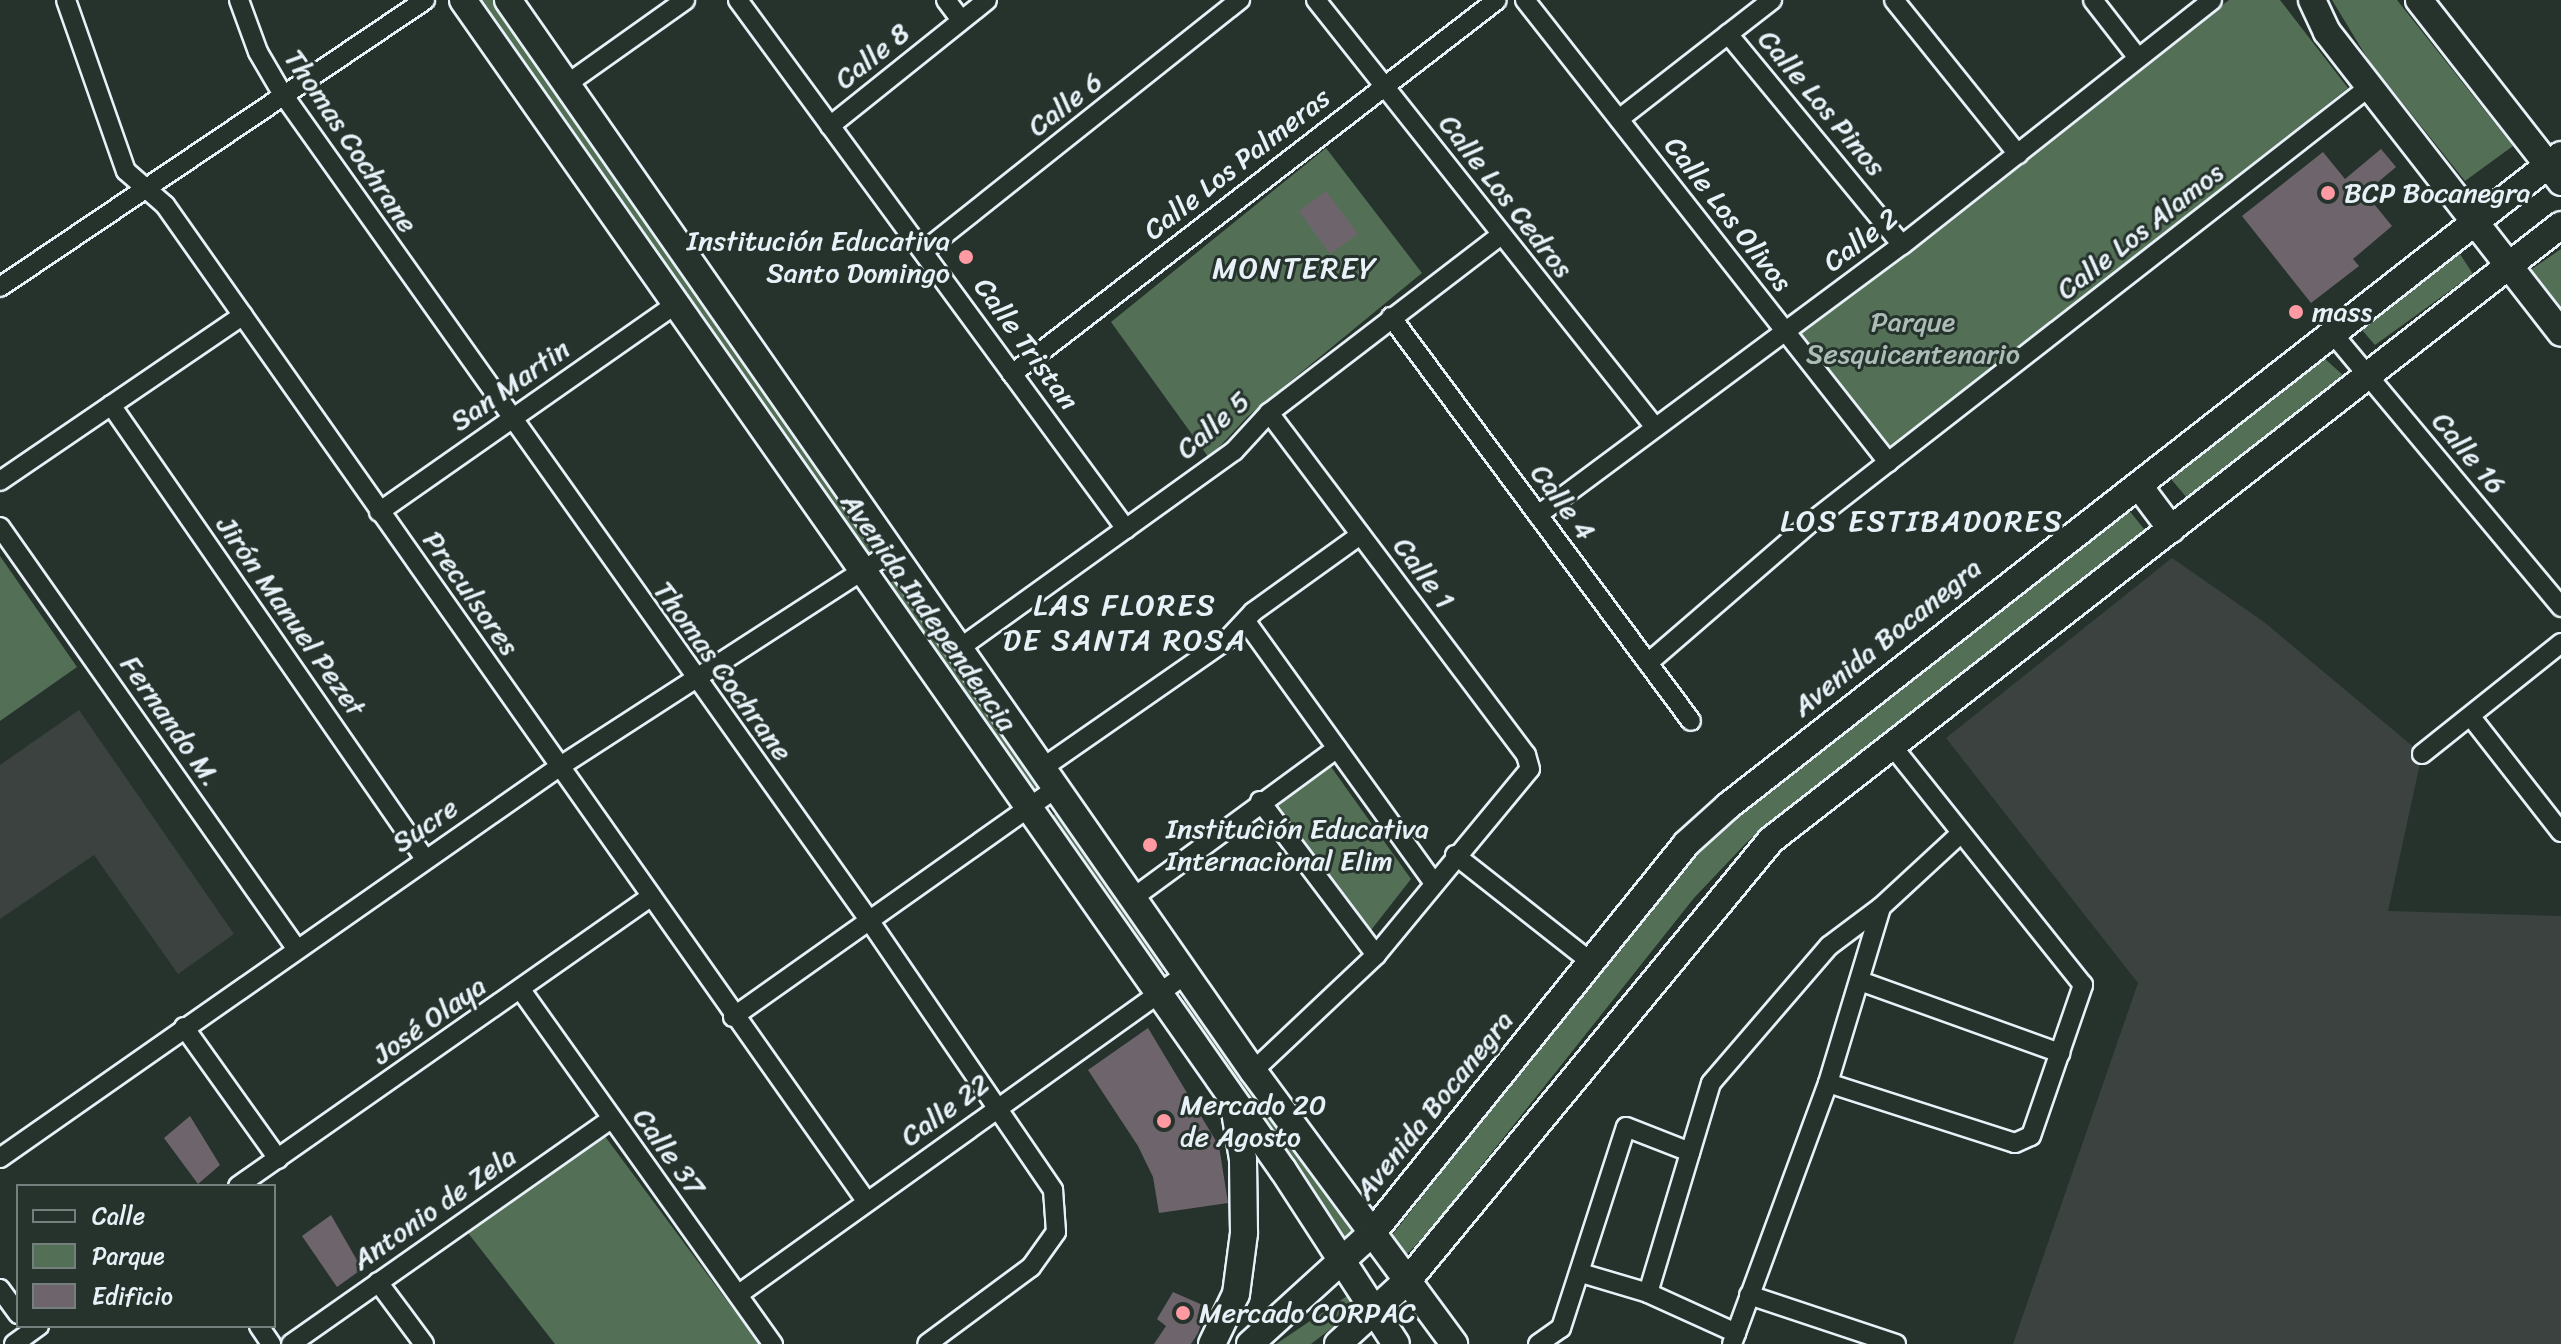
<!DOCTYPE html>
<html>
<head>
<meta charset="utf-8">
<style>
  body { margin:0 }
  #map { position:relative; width:2561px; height:1344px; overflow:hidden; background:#26332d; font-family:Sriracha,sans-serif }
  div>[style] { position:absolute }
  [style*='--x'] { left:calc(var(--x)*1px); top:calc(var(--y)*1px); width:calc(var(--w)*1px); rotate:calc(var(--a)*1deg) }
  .built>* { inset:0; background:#3c4240 }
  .green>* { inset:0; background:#536f56 }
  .building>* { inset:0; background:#6e656c }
  .roads { filter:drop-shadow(2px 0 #e8f1f8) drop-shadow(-2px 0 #e8f1f8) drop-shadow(0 2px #e8f1f8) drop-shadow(0 -2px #e8f1f8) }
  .street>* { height:18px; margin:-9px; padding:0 9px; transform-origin:9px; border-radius:9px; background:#26332d }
  .secondary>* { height:26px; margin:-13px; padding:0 13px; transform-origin:13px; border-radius:13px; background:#26332d }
  .dots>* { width:22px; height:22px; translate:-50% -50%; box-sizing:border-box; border:4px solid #26332d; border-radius:50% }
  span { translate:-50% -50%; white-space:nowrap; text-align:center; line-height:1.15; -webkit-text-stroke:6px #26332d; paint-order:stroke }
  .street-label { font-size:28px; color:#e8f1f8 }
  .poi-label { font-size:28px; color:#e8f1f8 }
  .left { translate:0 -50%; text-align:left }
  .right { translate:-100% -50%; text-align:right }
  .park-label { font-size:28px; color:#acbdb7 }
  .neighbourhood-label { font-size:30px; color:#e8f1f8; letter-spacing:2px }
  .legend { position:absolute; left:16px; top:1184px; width:260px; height:144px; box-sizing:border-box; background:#26332d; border:2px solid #747f7e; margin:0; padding:10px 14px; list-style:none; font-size:24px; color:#e8f1f8 }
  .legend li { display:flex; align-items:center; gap:16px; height:40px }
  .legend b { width:40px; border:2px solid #747f7e }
</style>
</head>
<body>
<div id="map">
  <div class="built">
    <i style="clip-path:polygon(2172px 558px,2264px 622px,2422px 754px,2388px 911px,2561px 916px,2561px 1344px,2013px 1344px,2138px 983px,1946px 738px)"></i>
    <i style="clip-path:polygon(79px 710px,234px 934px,178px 974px,94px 855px,0 919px,0 765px)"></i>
  </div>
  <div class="green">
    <i style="clip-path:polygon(471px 0,495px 0,876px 547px,871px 562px)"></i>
    <i style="clip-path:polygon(2229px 0,2280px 0,2348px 88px,1889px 450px,1799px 334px)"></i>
    <i style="clip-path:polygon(2332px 0,2397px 0,2513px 146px,2465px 181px,2369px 61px)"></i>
    <i style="clip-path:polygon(1326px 148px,1422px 273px,1247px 417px,1209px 458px,1111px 322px)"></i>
    <i style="clip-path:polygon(2561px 249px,2561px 311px,2526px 273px)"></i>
    <i style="clip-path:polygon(2458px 251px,2473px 274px,2375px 345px,2362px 330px)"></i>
    <i style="clip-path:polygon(2323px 357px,2345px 377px,2188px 499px,2171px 479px)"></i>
    <i style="clip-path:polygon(2128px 509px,2148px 534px,1748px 841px,1694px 898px,1427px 1234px,1406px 1255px,1396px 1249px,1393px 1234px,1693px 851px)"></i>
    <i style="clip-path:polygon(0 556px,77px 667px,0 721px)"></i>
    <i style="clip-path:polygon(894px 580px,903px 582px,1042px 789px,1032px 796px,885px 587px)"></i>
    <i style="clip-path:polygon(1329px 764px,1411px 879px,1368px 934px,1275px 809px)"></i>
    <i style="clip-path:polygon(1056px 813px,1064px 815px,1166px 968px,1159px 973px,1050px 818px)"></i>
    <i style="clip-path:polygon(1188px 996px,1354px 1227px,1347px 1238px,1338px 1237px,1176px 1007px)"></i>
    <i style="clip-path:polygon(604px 1135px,759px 1344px,555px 1344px,468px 1233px)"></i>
    <i style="clip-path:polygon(1350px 1294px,1359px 1307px,1311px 1344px,1276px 1344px)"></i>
  </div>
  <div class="building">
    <i style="clip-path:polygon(2381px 149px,2396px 167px,2365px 193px,2392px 226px,2353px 259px,2359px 266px,2311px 303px,2242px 216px,2323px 152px,2345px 179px)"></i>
    <i style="clip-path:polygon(1326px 191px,1358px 234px,1330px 254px,1299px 211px)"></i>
    <i style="clip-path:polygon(1148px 1028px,1219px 1146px,1228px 1203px,1159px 1213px,1153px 1177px,1138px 1146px,1088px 1070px)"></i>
    <i style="clip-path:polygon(190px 1116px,220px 1165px,198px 1184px,164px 1138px)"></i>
    <i style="clip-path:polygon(331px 1215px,362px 1269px,337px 1287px,302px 1236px)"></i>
    <i style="clip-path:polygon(1173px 1292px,1207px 1307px,1198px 1333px,1191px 1344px,1154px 1344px,1166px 1326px,1157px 1319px)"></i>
  </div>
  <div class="roads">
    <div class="street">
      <i style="--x:66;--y:0;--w:181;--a:70.7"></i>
      <i style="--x:126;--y:171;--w:52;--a:41.1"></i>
      <i style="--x:165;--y:205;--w:1219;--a:54.85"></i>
      <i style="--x:239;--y:0;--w:55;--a:69.9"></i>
      <i style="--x:258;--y:52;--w:48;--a:59.7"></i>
      <i style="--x:282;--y:93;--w:1014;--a:54.63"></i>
      <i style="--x:869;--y:920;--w:327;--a:55.7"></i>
      <i style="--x:1053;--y:1190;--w:42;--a:85.9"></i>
      <i style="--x:1056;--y:1232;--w:43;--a:125.5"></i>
      <i style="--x:1031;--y:1267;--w:129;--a:143.5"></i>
      <i style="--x:738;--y:0;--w:656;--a:53.74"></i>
      <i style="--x:946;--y:0;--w:25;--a:53"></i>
      <i style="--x:1316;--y:0;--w:544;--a:51.57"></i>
      <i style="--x:1525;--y:0;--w:588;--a:51.84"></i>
      <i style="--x:1894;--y:0;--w:198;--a:51.2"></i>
      <i style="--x:2093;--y:0;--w:73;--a:52.2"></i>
      <i style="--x:1728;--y:34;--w:273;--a:50.5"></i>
      <i style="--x:567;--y:84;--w:145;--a:-35.4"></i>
      <i style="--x:1619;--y:119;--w:194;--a:-37.9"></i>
      <i style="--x:830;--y:126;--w:201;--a:-38.7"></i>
      <i style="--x:924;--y:251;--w:404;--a:-38.5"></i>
      <i style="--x:0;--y:287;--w:513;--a:-34.03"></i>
      <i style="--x:1391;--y:317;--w:503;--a:53.4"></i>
      <i style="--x:2333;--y:334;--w:356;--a:50.1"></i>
      <i style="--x:1012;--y:374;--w:612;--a:-37.64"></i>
      <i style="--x:111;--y:405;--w:552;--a:55.33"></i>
      <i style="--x:0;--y:481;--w:294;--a:-34.3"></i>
      <i style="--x:379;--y:512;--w:359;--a:-35"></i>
      <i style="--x:1538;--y:515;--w:453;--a:-36.6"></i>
      <i style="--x:1902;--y:245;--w:395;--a:-38.3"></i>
      <i style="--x:0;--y:527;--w:515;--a:54.89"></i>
      <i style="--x:1247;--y:623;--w:319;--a:54.3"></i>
      <i style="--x:957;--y:650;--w:341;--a:-35.7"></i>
      <i style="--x:1234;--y:451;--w:52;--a:-47.4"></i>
      <i style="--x:1269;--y:413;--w:292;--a:-37.5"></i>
      <i style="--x:1648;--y:663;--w:214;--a:-40.8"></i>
      <i style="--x:1810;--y:523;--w:709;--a:-37.95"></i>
      <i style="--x:2471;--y:717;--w:146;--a:52"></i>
      <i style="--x:2422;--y:754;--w:178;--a:-38.6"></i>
      <i style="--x:1041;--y:769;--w:228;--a:-34.8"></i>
      <i style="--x:1228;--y:639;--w:37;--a:-47"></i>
      <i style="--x:1253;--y:612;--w:132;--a:-35.7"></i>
      <i style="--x:1260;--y:801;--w:193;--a:53"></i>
      <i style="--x:1455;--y:855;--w:173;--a:38.2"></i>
      <i style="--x:1133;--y:898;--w:253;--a:-36.3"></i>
      <i style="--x:1860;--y:981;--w:213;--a:19.8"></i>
      <i style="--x:521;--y:990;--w:435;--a:54.6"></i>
      <i style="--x:733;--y:1017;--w:395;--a:-35.3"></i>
      <i style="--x:184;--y:1027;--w:162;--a:54.5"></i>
      <i style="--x:1253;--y:1071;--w:169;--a:-43.3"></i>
      <i style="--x:1376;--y:955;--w:241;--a:-50.4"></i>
      <i style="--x:1530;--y:769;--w:15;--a:-106"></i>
      <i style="--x:1526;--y:755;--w:428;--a:-126.9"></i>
      <i style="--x:1828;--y:1083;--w:196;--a:17.8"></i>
      <i style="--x:2015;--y:1143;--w:17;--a:-24"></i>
      <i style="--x:2031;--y:1136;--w:160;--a:-71"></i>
      <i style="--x:2083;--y:985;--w:306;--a:-128.6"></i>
      <i style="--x:0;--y:1158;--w:682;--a:-34.97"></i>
      <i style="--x:559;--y:767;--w:396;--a:-32.9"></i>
      <i style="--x:238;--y:1186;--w:502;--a:-35.02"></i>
      <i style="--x:1581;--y:1273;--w:70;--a:16.6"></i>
      <i style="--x:1648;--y:1293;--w:97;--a:24.4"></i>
      <i style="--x:378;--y:1282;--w:77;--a:53.4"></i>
      <i style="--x:0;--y:1289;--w:31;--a:54"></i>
      <i style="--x:1648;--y:1293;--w:219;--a:-73.3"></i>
      <i style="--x:1711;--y:1083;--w:181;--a:-49.3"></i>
      <i style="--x:1829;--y:946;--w:65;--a:-36.9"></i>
      <i style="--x:739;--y:1294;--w:550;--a:-35.6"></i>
      <i style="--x:1749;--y:1295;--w:155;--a:18.4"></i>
      <i style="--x:259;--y:1326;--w:22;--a:56"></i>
      <i style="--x:14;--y:1344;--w:31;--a:-36"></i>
      <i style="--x:291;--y:1344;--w:391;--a:-35.1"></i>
      <i style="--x:1538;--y:1344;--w:28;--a:-35"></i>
      <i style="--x:1561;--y:1328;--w:211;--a:-72.1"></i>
      <i style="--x:1626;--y:1127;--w:69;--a:21.3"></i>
      <i style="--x:1732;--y:1344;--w:278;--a:-69.8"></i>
      <i style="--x:1828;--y:1083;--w:184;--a:-73.2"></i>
      <i style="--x:1881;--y:907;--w:108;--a:-42.7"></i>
    </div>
    <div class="secondary">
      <i style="--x:463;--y:0;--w:1429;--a:54.98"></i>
      <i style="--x:1283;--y:1170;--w:207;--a:57"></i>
      <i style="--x:508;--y:0;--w:1305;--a:55.18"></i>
      <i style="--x:1253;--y:1071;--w:339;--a:53.6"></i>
      <i style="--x:2312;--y:0;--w:35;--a:65"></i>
      <i style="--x:2327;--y:32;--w:381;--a:52.1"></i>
      <i style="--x:2419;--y:0;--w:231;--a:52"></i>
      <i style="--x:2139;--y:486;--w:54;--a:53.3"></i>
      <i style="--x:1212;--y:1344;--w:55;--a:-64.4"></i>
      <i style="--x:1236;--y:1294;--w:62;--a:-82.5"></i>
      <i style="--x:1244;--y:1233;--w:74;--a:-90.8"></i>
      <i style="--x:1243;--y:1159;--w:54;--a:-99.6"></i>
      <i style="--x:1250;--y:1344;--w:168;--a:-42.3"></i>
      <i style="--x:1374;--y:1231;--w:497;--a:-51.1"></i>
      <i style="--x:1686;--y:844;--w:57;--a:-42.1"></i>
      <i style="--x:1728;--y:806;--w:1057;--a:-38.01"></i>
      <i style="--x:1338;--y:1344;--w:96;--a:-42.5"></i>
      <i style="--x:1409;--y:1279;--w:569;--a:-50.49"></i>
      <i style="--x:1771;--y:840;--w:1001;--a:-37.9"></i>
    </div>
  </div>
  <div class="dots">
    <i style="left:2328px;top:193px;background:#ff9aa2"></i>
    <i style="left:966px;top:257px;background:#ff9aa2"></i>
    <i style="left:2296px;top:312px;background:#ff9aa2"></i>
    <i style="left:1150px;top:845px;background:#ff9aa2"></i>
    <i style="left:1164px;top:1121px;background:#ff9aa2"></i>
    <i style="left:1183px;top:1313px;background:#ff9aa2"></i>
  </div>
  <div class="street-label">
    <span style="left:872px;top:56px;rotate:-39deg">Calle 8</span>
    <span style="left:1822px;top:103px;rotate:50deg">Calle Los Pinos</span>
    <span style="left:1065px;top:104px;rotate:-38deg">Calle 6</span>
    <span style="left:351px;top:141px;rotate:56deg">Thomas Cochrane</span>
    <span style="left:1237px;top:164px;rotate:-38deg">Calle Los Palmeras</span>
    <span style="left:1506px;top:196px;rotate:52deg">Calle Los Cedros</span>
    <span style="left:1728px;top:214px;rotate:52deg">Calle Los Olivos</span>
    <span style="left:2140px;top:231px;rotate:-38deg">Calle Los Alamos</span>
    <span style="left:1861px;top:240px;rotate:-37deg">Calle 2</span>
    <span style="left:1026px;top:344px;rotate:54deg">Calle Tristan</span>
    <span style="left:510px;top:385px;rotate:-35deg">San Martin</span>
    <span style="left:1213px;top:425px;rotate:-41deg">Calle 5</span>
    <span style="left:2469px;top:453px;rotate:50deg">Calle 16</span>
    <span style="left:1563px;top:502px;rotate:53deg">Calle 4</span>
    <span style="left:1424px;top:573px;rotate:53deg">Calle 1</span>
    <span style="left:471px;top:593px;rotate:55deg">Preculsores</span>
    <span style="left:929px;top:612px;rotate:55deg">Avenida Independencia</span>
    <span style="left:291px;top:616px;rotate:55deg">Jirón Manuel Pezet</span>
    <span style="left:1887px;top:637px;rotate:-39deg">Avenida Bocanegra</span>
    <span style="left:723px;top:671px;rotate:54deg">Thomas Cochrane</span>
    <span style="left:171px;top:721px;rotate:55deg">Fernando M.</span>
    <span style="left:425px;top:825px;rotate:-35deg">Sucre</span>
    <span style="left:429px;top:1020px;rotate:-35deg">José Olaya</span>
    <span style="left:1434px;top:1105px;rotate:-51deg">Avenida Bocanegra</span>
    <span style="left:945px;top:1110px;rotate:-36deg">Calle 22</span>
    <span style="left:669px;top:1152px;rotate:54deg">Calle 37</span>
    <span style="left:434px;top:1208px;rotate:-35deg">Antonio de Zela</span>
  </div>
  <div class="poi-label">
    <span class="left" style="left:2344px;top:193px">BCP Bocanegra</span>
    <span class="right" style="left:950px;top:257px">Institución Educativa<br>Santo Domingo</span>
    <span class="left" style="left:2312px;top:312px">mass</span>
    <span class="left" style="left:1166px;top:845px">Institución Educativa<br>Internacional Elim</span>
    <span class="left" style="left:1180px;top:1121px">Mercado 20<br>de Agosto</span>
    <span class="left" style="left:1199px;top:1313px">Mercado CORPAC</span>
  </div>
  <div class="park-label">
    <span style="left:1913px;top:338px">Parque<br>Sesquicentenario</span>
  </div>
  <div class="neighbourhood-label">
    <span style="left:1295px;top:268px">MONTEREY</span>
    <span style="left:1922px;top:521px">LOS ESTIBADORES</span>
    <span style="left:1125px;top:622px">LAS FLORES<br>DE SANTA ROSA</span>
  </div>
  <ul class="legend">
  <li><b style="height:10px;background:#26332d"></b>Calle</li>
  <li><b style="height:22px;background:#536f56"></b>Parque</li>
  <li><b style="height:22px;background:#6e656c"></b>Edificio</li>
  </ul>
</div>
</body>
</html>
